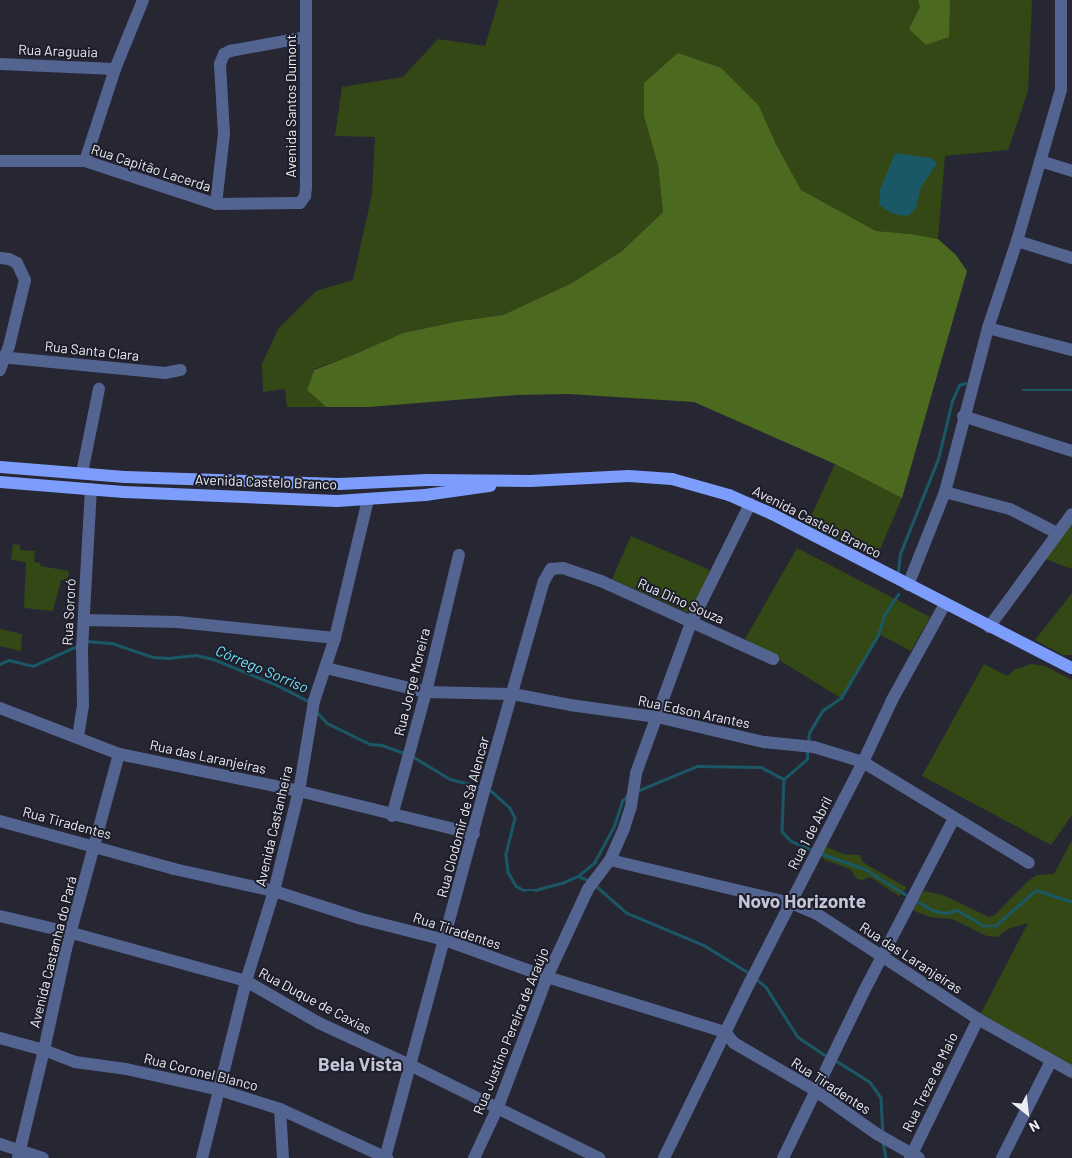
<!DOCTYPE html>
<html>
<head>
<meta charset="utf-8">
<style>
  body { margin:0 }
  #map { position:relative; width:1072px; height:1158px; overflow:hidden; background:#272734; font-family:Barlow,sans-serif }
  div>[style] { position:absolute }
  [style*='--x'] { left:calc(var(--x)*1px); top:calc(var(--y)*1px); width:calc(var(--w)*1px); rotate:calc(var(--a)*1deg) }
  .green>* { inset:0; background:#334815 }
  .forest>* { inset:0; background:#4c6a1f }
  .water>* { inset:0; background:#1a5866 }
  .stream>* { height:2.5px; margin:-1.25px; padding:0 1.25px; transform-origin:1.25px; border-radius:1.25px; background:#1a5866 }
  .minor>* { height:12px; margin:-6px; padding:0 6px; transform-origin:6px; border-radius:6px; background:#536491 }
  .major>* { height:12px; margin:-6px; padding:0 6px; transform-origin:6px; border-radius:6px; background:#7c9dfb }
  span { translate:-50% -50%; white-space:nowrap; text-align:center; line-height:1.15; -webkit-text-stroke:4px #1d1d2a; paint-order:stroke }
  .street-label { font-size:14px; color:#ebebf4 }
  .water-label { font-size:15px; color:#6fe2fd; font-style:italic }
  .district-label { font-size:19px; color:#c4c5d6; font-weight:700 }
  .north { position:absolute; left:1002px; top:1088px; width:50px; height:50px; -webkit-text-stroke:4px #1d1d2a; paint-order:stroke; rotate:151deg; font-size:14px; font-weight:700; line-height:20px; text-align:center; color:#ebebf4 }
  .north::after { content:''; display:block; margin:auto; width:18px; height:22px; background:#ebebf4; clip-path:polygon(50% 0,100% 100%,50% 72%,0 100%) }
</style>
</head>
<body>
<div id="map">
  <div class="green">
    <i style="clip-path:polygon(499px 0,918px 0,920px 7px,949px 8px,950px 0,1032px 0,1028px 91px,1008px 150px,945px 156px,938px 239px,911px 234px,876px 231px,801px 190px,776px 144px,759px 106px,644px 116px,658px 165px,663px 212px,622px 251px,572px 283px,503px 315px,460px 321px,403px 333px,353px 355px,314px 369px,307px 390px,326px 407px,287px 407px,285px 389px,263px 392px,262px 364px,278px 329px,316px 291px,353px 280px,372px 194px,375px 137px,335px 136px,342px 87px,403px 77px,438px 39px,485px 46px)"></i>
    <i style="clip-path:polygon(835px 464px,902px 498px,876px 559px,807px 525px)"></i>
    <i style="clip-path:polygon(1072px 515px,1072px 569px,1040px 557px)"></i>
    <i style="clip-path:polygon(631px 536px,710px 570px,691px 614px,612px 579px)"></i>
    <i style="clip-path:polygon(13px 544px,20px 545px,20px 550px,35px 551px,34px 562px,41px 563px,40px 566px,69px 571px,68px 580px,61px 580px,53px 611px,24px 608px,26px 562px,11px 560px)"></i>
    <i style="clip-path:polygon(797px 548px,930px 617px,911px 651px,879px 634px,841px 698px,745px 639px)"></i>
    <i style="clip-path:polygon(1072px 593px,1072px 655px,1063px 655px,1035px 640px)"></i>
    <i style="clip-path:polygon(0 629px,22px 634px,21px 651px,0 646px)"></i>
    <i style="clip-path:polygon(984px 664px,1007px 676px,1014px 670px,1031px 664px,1045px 666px,1072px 680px,1072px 815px,1051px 845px,922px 776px)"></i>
    <i style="clip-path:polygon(1072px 840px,1072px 1072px,978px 1019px,1028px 923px,1008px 929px,997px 937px,987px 936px,952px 919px,930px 917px,914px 911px,912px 907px,924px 891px,943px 895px,989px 917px,995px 915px,1028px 881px,1037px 875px,1054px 874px)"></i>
    <i style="clip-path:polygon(827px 847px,843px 854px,860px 855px,862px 861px,869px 866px,906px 887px,906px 889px,899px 896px,870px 877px,862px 880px,857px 879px,850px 869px,825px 860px,820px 855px)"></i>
  </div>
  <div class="forest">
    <i style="clip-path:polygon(918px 0,950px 0,949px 37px,926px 45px,909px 29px,920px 7px)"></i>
    <i style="clip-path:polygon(678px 53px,721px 68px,759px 106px,776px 144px,801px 190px,876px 231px,911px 234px,938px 239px,956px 255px,967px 271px,902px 498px,835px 464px,694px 402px,569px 394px,516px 395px,369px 407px,326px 407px,307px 390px,314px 370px,353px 355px,403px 333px,460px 321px,503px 315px,572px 283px,622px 251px,663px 212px,658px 165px,644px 116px,644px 83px)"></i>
  </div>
  <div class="water">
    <i style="clip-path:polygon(895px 153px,931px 158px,937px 163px,921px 187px,916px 208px,908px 216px,893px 214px,879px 205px,880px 190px)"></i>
  </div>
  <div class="stream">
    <i style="--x:1023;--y:390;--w:49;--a:0"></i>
    <i style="--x:898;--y:572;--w:18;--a:-84"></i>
    <i style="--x:900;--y:554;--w:102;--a:-68.2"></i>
    <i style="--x:938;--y:459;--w:60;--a:-76.4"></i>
    <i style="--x:952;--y:401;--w:17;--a:-66"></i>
    <i style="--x:959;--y:385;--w:6;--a:-18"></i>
    <i style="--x:87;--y:641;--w:25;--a:5"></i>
    <i style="--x:112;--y:643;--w:43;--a:18.9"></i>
    <i style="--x:153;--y:657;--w:15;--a:4"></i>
    <i style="--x:168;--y:658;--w:28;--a:-6"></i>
    <i style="--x:196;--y:655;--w:17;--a:13"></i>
    <i style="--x:213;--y:659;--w:69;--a:22.1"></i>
    <i style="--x:277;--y:685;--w:36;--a:27"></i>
    <i style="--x:0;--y:664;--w:10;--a:-24"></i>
    <i style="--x:9;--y:660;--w:25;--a:14"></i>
    <i style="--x:33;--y:666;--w:48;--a:-24.4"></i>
    <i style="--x:316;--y:711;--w:16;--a:47"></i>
    <i style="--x:327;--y:723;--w:48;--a:26"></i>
    <i style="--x:370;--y:744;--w:12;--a:5"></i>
    <i style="--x:382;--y:745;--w:23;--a:20"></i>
    <i style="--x:808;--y:743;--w:10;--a:-84"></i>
    <i style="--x:809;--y:733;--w:27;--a:-59"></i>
    <i style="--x:823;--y:710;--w:22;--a:-34"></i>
    <i style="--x:841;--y:698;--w:73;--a:-59.6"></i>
    <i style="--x:878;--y:635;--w:21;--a:-73"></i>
    <i style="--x:884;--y:615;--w:25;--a:-56"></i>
    <i style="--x:412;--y:756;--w:44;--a:31.2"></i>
    <i style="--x:450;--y:779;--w:32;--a:14"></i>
    <i style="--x:784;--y:779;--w:52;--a:92.2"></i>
    <i style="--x:782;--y:831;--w:13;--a:48"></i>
    <i style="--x:791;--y:841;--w:23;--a:23"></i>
    <i style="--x:784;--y:779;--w:30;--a:-41"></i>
    <i style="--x:807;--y:759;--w:8;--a:-90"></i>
    <i style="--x:489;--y:789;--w:28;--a:42"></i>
    <i style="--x:510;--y:808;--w:11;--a:63"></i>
    <i style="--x:515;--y:818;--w:38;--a:104"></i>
    <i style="--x:506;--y:855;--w:17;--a:83"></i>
    <i style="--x:508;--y:872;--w:16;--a:60"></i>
    <i style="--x:516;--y:886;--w:9;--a:27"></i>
    <i style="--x:524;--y:890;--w:11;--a:0"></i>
    <i style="--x:535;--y:890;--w:30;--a:-15"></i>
    <i style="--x:564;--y:882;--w:15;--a:-23"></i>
    <i style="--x:578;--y:876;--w:21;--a:-39"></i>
    <i style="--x:594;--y:863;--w:42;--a:-61.6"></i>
    <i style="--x:614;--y:826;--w:26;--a:-72"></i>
    <i style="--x:622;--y:801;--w:8;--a:-45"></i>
    <i style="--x:637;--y:791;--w:65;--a:-22.6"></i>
    <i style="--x:697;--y:766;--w:64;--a:0.9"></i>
    <i style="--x:761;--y:767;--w:26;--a:28"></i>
    <i style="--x:822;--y:854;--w:46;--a:19.2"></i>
    <i style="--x:865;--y:869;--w:51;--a:32.1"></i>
    <i style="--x:578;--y:876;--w:11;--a:22"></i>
    <i style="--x:595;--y:885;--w:43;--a:41.2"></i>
    <i style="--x:627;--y:913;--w:83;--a:22.6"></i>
    <i style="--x:704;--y:945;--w:53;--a:31.9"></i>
    <i style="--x:915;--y:900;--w:20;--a:30"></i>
    <i style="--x:932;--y:910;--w:13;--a:13"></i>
    <i style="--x:945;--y:913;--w:12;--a:-14"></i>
    <i style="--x:957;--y:910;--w:32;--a:30"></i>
    <i style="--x:985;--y:926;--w:10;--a:0"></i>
    <i style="--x:995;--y:926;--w:55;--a:-41.3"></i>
    <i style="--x:1036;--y:890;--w:38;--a:18"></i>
    <i style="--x:755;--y:978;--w:14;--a:39"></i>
    <i style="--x:766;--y:987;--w:59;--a:57.4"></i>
    <i style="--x:798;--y:1037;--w:36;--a:34"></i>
    <i style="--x:835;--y:1060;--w:41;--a:32.2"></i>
    <i style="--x:870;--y:1082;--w:19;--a:55"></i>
    <i style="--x:881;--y:1098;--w:34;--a:87"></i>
    <i style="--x:883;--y:1142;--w:16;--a:79"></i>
  </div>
  <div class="minor">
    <i style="--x:0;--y:64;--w:115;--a:2.5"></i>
    <i style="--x:0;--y:161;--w:85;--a:0"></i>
    <i style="--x:85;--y:161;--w:138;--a:18.2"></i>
    <i style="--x:216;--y:204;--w:84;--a:-0.7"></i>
    <i style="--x:300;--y:203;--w:9;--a:-54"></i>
    <i style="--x:305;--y:196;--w:8;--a:-83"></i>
    <i style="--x:306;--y:188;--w:188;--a:-90"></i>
    <i style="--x:85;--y:161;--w:97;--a:-71.9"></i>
    <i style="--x:115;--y:69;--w:74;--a:-67.9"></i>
    <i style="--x:1040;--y:161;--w:34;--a:17"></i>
    <i style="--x:216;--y:204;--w:70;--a:-83.5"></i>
    <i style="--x:224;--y:134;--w:70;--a:-93.3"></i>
    <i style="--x:220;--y:64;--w:11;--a:-68"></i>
    <i style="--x:224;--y:54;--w:7;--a:-27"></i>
    <i style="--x:230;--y:51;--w:77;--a:-10.4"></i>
    <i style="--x:1017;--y:241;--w:58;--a:17.2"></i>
    <i style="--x:0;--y:258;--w:9;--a:6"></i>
    <i style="--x:9;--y:259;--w:9;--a:27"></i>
    <i style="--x:17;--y:263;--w:19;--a:65"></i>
    <i style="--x:25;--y:280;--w:68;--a:103.6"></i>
    <i style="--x:9;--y:346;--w:26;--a:111"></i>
    <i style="--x:988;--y:328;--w:87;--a:14.7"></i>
    <i style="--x:0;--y:357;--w:166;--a:5.5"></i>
    <i style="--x:165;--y:373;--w:16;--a:-11"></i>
    <i style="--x:963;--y:416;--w:114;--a:17.8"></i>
    <i style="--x:82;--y:473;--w:86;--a:-78.6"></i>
    <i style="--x:945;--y:492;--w:67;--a:14.7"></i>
    <i style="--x:1010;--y:509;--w:53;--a:27.1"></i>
    <i style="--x:908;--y:585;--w:100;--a:-68.3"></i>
    <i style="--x:945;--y:492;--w:170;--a:-75.3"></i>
    <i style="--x:988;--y:328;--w:92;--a:-71.6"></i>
    <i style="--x:1017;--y:241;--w:157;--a:-73.8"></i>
    <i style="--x:1061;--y:90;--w:90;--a:-90"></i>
    <i style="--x:84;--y:620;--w:94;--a:1.2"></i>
    <i style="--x:178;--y:622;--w:158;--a:5.8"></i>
    <i style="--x:989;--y:627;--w:140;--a:-53.7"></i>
    <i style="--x:326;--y:668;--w:103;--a:13.5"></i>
    <i style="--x:426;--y:692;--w:87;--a:1.3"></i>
    <i style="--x:513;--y:694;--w:58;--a:10.9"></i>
    <i style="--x:570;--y:705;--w:88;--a:7.9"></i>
    <i style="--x:657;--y:717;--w:110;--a:13.2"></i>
    <i style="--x:764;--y:742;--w:50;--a:5.7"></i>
    <i style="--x:814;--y:747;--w:51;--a:17"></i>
    <i style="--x:863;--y:762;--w:194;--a:31.3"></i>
    <i style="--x:0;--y:708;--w:128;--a:21.1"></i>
    <i style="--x:119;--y:754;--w:184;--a:11.6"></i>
    <i style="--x:299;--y:791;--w:180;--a:13.8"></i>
    <i style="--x:78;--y:737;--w:31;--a:-81"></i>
    <i style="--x:83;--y:706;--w:57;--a:-91"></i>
    <i style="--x:82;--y:649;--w:160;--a:-86.8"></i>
    <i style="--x:392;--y:816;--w:129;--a:-74.7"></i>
    <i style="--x:426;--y:692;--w:141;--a:-76.5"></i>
    <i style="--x:0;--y:821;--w:180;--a:15.4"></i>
    <i style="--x:174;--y:869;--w:102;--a:12.4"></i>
    <i style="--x:274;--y:891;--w:92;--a:17.7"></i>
    <i style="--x:362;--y:919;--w:86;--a:14.2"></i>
    <i style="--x:445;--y:940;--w:109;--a:19.9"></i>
    <i style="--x:547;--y:977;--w:186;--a:17.2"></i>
    <i style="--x:725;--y:1032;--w:14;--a:51"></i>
    <i style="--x:734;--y:1043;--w:95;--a:30.3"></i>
    <i style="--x:816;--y:1091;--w:75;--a:35.2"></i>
    <i style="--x:877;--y:1134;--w:48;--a:29.7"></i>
    <i style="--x:610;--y:860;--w:186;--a:13.4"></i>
    <i style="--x:791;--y:903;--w:28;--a:23"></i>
    <i style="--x:817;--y:914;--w:192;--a:33.1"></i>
    <i style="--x:978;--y:1019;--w:108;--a:29.4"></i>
    <i style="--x:0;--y:916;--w:74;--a:13.3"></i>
    <i style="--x:72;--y:933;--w:180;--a:15.4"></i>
    <i style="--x:246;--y:981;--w:84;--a:29.9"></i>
    <i style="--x:319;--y:1023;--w:100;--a:24.8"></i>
    <i style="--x:410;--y:1065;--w:211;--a:26.2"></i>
    <i style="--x:0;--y:1038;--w:46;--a:15.3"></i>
    <i style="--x:44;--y:1050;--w:33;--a:21"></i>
    <i style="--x:75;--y:1062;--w:51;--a:7.8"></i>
    <i style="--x:126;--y:1069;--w:96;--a:12.6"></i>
    <i style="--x:220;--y:1090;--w:63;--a:17.6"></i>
    <i style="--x:280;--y:1109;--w:118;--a:24.6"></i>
    <i style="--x:280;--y:1109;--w:49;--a:86.5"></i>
    <i style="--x:0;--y:1144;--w:45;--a:18"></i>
    <i style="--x:18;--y:1158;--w:111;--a:-76.5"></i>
    <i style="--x:44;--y:1050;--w:103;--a:-77.7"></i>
    <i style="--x:66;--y:949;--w:202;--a:-74.8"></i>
    <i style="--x:202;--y:1158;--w:182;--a:-76"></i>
    <i style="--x:246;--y:981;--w:94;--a:-72.7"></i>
    <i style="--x:274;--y:891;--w:103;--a:-76"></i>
    <i style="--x:299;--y:791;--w:91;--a:-80.5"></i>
    <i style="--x:314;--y:701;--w:66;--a:-71.6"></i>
    <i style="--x:335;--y:638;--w:143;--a:-76.6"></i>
    <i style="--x:385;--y:1158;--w:387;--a:-74.9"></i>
    <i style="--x:486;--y:784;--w:211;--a:-74.1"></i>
    <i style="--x:544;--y:581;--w:14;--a:-60"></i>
    <i style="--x:551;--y:569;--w:12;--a:-5"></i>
    <i style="--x:563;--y:568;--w:40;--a:18.9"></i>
    <i style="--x:601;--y:581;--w:189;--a:24.4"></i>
    <i style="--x:474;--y:1158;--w:56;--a:-64.8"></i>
    <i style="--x:498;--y:1107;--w:139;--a:-69.3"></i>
    <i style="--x:547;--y:977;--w:97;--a:-65"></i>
    <i style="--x:588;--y:889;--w:36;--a:-53"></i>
    <i style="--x:610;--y:860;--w:35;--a:-66"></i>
    <i style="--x:624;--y:828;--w:23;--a:-72"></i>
    <i style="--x:631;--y:806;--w:33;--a:-81"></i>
    <i style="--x:636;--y:773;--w:160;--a:-69.9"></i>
    <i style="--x:691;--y:623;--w:133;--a:-63.6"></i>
    <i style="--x:664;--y:1158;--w:196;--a:-64"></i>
    <i style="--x:750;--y:982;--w:247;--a:-62.8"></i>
    <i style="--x:863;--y:762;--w:68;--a:-64.9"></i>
    <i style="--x:892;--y:700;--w:110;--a:-61.1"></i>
    <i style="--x:783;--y:1158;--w:183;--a:-64.1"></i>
    <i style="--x:863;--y:993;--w:197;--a:-62.5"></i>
    <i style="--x:910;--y:1158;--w:155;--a:-63.9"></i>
    <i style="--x:1002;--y:1158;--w:109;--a:-63.2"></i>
  </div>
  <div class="major">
    <i style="--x:0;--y:467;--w:125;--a:4.6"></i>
    <i style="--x:125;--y:477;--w:214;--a:1.9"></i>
    <i style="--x:339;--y:484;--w:89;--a:-2.6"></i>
    <i style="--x:428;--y:480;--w:102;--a:0.6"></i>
    <i style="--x:530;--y:481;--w:99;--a:-2.9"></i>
    <i style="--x:629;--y:476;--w:43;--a:4"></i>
    <i style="--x:672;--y:479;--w:59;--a:15.7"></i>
    <i style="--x:729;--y:495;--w:47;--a:23.8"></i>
    <i style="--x:772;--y:514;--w:337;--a:27.2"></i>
    <i style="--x:0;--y:482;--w:124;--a:4.6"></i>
    <i style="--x:124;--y:492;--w:213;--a:2.4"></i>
    <i style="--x:337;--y:501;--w:88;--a:-3.9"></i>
    <i style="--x:425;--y:495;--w:66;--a:-7.9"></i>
  </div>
  <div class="street-label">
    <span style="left:58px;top:51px;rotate:2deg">Rua Araguaia</span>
    <span style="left:291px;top:106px;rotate:-90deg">Avenida Santos Dumont</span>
    <span style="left:151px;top:168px;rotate:18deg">Rua Capitão Lacerda</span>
    <span style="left:92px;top:351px;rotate:6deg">Rua Santa Clara</span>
    <span style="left:266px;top:482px;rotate:2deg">Avenida Castelo Branco</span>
    <span style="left:817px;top:522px;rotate:27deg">Avenida Castelo Branco</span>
    <span style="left:681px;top:601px;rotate:24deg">Rua Dino Souza</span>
    <span style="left:69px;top:612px;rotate:-87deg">Rua Sororó</span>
    <span style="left:412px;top:682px;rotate:-76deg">Rua Jorge Moreira</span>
    <span style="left:694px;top:712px;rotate:12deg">Rua Edson Arantes</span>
    <span style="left:208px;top:757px;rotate:12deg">Rua das Laranjeiras</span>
    <span style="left:463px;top:817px;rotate:-75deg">Rua Clodomir de Sá Alencar</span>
    <span style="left:67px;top:823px;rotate:15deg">Rua Tiradentes</span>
    <span style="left:274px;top:826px;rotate:-77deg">Avenida Castanheira</span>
    <span style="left:810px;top:833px;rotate:-63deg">Rua 1 de Abril</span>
    <span style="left:457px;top:931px;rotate:18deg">Rua Tiradentes</span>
    <span style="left:53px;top:952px;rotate:-76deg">Avenida Castanha do Pará</span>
    <span style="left:911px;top:958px;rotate:33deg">Rua das Laranjeiras</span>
    <span style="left:315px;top:1001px;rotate:28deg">Rua Duque de Caxias</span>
    <span style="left:511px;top:1031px;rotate:-68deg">Rua Justino Pereira de Araújo</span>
    <span style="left:201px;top:1072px;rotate:14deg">Rua Coronel Blanco</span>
    <span style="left:930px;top:1082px;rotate:-64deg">Rua Treze de Maio</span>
    <span style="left:831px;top:1086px;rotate:33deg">Rua Tiradentes</span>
  </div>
  <div class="water-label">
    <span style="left:262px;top:669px;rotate:23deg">Córrego Sorriso</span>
  </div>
  <div class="district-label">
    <span style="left:802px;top:901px">Novo Horizonte</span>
    <span style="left:360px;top:1064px">Bela Vista</span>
  </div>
  <div class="north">N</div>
</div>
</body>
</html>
